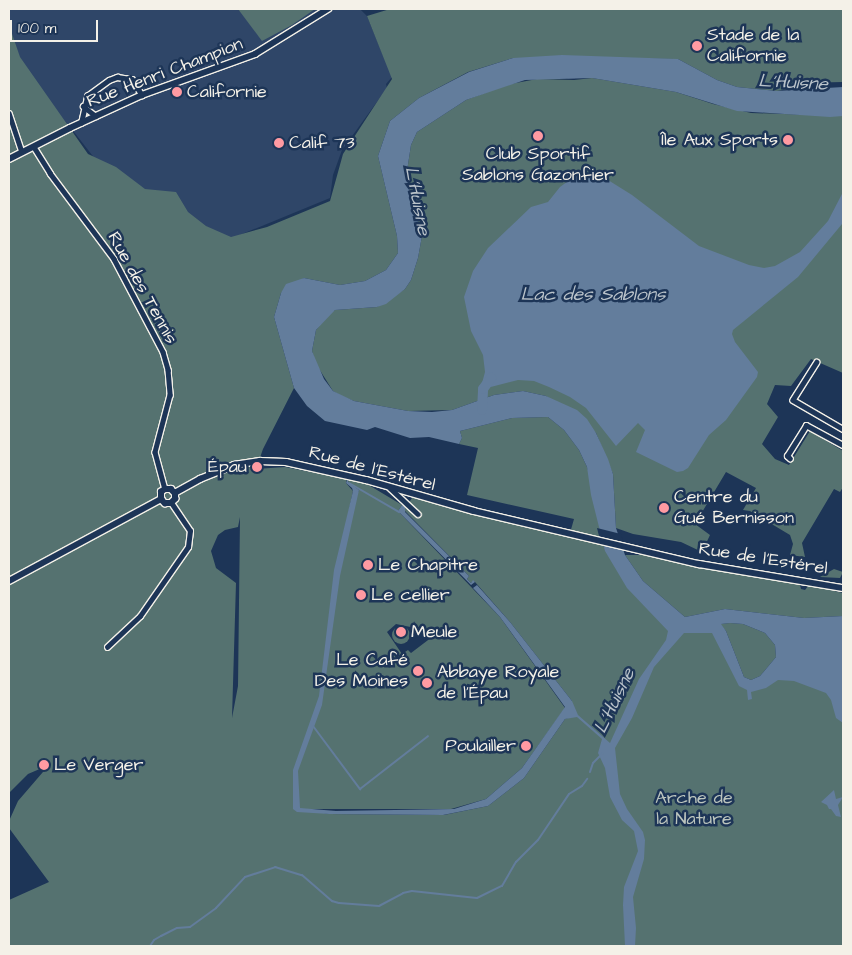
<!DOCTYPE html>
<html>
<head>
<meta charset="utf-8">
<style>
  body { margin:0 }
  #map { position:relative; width:852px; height:955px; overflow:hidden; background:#1d3557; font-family:"Architects Daughter",sans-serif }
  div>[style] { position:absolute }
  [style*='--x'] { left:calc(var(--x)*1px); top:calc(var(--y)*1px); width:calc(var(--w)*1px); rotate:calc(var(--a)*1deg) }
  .built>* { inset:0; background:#2f4668 }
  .green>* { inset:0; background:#557270 }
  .round { border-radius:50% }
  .water>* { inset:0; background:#637d9c }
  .pier>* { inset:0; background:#1d3557 }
  .stream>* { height:2px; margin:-1px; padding:0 1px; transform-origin:1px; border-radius:1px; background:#637d9c }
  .river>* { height:10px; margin:-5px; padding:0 5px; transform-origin:5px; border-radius:5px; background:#637d9c }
  .roads { filter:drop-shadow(1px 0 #f4f1e8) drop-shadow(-1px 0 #f4f1e8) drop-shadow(0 1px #f4f1e8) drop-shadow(0 -1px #f4f1e8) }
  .minor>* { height:4.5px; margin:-2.25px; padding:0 2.25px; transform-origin:2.25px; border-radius:2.25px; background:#1d3557 }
  .tertiary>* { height:5.5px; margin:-2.75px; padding:0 2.75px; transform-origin:2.75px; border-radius:2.75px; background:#1d3557 }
  .dots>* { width:14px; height:14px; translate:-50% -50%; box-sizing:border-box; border:2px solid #1d3557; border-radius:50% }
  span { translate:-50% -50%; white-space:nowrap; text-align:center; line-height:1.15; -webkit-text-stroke:5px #1d3557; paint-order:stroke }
  .poi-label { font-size:18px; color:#f4f1e8 }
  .left { translate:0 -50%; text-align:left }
  .right { translate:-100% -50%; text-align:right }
  .street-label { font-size:18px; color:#f4f1e8 }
  .park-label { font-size:18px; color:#bcc5be }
  .water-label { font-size:19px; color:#bac3ca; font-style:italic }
  .frame { position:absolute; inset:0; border:10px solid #f4f1e8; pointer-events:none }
  .scale { position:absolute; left:10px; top:20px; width:88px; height:22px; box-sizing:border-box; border:2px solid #f4f1e8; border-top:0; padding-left:6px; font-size:15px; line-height:18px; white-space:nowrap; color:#f4f1e8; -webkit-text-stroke:4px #1d3557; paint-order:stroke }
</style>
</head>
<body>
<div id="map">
  <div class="built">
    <i style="clip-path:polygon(9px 9px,360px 9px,367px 16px,392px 77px,386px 84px,387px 88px,342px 150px,333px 175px,330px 198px,230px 239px,142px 193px,99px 164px,74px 132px,66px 127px,9px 46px)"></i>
  </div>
  <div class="green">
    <i style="clip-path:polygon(238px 9px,315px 9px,292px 25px,262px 41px)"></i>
    <i style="clip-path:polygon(evenodd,390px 9px,843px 9px,843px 82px,798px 83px,793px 88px,777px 91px,737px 87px,717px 80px,678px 59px,513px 58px,468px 72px,419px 98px,390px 121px,378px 156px,397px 236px,398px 253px,386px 270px,365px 281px,340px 285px,304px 278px,281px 293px,274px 317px,294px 388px,263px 449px,256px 469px,285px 467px,347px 479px,346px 483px,353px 491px,348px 515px,359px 490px,348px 482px,349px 479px,367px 484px,402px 505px,398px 511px,500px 617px,565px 708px,522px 768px,486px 799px,451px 809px,302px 809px,329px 814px,444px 815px,488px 806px,524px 778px,565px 719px,571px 717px,572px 701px,510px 622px,475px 582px,473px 581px,471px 583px,467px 579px,469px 576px,404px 510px,414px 495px,570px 533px,574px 519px,467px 495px,478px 448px,459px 444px,462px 438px,460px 431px,512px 418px,548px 417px,564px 430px,579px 450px,587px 467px,615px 553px,674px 620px,712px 627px,742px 680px,757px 682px,777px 670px,843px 698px,843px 946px,9px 946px,9px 900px,49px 882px,9px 828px,9px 821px,18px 801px,49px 765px,28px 774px,9px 793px,9px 25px,20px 57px,88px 154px,116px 167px,145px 189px,176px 192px,188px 212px,206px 226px,231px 237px,267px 227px,330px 201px,343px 154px,392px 79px,367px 16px,390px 9px,240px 517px,238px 686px,232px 718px,236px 583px,216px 568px,211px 551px,218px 535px,225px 530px,238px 527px,240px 517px,390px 9px,396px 624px,425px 630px,436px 634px,411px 653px,408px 650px,402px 654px,387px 632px,396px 624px)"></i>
    <i style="clip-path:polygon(592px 78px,676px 92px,713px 104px,751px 113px,843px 116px,843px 373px,811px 359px,791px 386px,775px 385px,767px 404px,778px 417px,762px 444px,775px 459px,789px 465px,810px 431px,843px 451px,843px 487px,840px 492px,834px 489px,802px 543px,805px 557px,790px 555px,793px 544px,790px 535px,750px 511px,743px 510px,756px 488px,726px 472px,695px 524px,710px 535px,702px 552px,681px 542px,633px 534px,616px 528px,613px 474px,596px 433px,546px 396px,523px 391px,494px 395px,452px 410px,408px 411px,354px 401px,341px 396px,333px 391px,316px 364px,312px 351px,316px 330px,330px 313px,335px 310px,377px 307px,405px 289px,411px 280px,418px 258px,422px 236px,410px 194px,407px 171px,411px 145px,417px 132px,466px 100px,506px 85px,537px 79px,574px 80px)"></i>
    <i style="clip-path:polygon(625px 555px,646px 555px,704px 568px,800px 585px,801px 589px,805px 590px,809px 585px,843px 593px,843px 616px,804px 618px,725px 609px,685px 617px,643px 581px)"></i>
    <i style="clip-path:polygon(834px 569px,843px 572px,840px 578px,820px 577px)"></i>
    <i style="clip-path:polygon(730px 623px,743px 624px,765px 633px,775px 645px,776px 657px,760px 676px,751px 680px,744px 677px,726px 631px,720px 624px)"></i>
    <i class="round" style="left:392px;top:626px;width:18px;height:18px"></i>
  </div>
  <div class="water">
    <i style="clip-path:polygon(evenodd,562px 55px,678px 59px,717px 80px,737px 87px,777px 91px,843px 87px,843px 116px,830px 117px,737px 111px,676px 92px,592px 78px,525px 80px,466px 100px,417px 132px,411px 145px,407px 171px,410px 194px,422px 236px,418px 258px,411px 280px,405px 289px,386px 304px,377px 307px,335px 310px,316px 330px,312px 351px,324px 379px,333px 391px,354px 401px,408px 411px,432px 412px,452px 410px,494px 395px,523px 391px,546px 396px,577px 410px,587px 419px,596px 433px,608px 459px,613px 474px,616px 528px,625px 555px,643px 581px,685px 617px,725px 609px,804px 618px,843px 616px,843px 723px,836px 718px,831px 700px,826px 693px,794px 681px,778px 680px,766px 688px,751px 692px,752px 699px,748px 700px,747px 690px,739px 686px,712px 633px,684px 633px,654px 667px,632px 718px,615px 748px,620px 794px,627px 809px,643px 832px,645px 840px,644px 859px,633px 897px,636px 928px,635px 946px,625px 946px,623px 905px,624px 887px,638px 851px,634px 831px,622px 820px,610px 797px,605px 768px,598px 753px,602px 739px,577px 717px,565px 719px,524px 778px,488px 806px,443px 815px,329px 814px,297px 812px,293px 809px,293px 770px,319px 696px,334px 570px,353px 491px,352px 488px,346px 483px,348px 478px,348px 482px,359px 490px,340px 576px,322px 705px,298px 771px,300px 808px,336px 811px,454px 809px,486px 799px,522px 768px,565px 707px,500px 617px,473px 588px,477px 585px,510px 622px,572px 701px,578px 715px,610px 743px,639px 679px,666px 640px,668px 631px,627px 588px,605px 551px,591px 495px,587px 467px,579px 450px,564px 430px,548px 417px,512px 418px,460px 431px,462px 438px,459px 444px,429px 437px,410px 438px,375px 427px,367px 430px,325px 421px,307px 406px,294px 388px,274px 317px,281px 293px,286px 284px,304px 278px,340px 285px,365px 281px,386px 270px,398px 253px,397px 236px,378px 156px,390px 121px,419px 98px,469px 72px,513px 58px,562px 55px,730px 623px,743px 624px,765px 633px,775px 645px,776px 657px,760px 676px,751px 680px,744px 677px,726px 631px,721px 624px,730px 623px)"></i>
    <i style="clip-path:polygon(575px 176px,595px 176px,608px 180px,632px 195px,699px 246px,749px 265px,764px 268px,775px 266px,800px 252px,828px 221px,843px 192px,842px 224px,798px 277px,733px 330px,732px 334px,735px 342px,758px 372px,757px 377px,726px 420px,709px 435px,688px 468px,683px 471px,677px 472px,636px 452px,645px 430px,638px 423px,616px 446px,586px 408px,570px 397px,549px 387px,534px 381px,518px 380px,483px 389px,481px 387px,485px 372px,483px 355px,471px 331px,464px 297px,473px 271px,488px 248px,531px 207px,548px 202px,560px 187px)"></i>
    <i style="clip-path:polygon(402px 505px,405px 507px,405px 512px,469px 576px,467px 579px,471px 583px,473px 580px,475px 582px,471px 585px,398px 511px)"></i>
    <i style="clip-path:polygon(834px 790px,836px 799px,843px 797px,838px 805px,841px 817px,836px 816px,831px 809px,829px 809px,827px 805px,821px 802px)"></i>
  </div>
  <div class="pier">
    <i style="clip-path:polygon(597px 528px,621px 534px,626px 550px,601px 544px)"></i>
  </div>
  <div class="stream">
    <i style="--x:349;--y:483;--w:58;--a:30.1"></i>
    <i style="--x:313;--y:726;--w:79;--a:53.3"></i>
    <i style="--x:360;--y:789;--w:86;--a:-37.9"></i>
    <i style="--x:590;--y:772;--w:9;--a:-72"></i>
    <i style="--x:593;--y:763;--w:13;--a:-45"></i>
    <i style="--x:150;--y:946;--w:7;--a:-56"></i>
    <i style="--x:154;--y:940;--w:8;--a:-30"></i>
    <i style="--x:161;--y:936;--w:18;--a:-27"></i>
    <i style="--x:177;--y:928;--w:13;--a:-4"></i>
    <i style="--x:190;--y:927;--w:32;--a:-36"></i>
    <i style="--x:216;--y:908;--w:42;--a:-46.9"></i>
    <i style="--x:245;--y:877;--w:32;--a:-18"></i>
    <i style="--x:275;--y:867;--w:28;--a:17"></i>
    <i style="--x:302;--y:875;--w:40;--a:41"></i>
    <i style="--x:332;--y:901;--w:7;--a:16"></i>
    <i style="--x:339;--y:903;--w:40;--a:4.3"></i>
    <i style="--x:379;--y:906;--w:27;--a:-28"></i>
    <i style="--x:403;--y:893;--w:9;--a:-13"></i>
    <i style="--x:412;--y:891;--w:65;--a:6.1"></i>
    <i style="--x:477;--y:898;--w:28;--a:-26"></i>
    <i style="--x:502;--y:886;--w:28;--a:-60"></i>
    <i style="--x:516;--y:862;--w:31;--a:-45"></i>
    <i style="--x:538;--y:840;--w:55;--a:-56"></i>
    <i style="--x:569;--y:794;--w:15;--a:-32"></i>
    <i style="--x:582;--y:786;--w:9;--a:-54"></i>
  </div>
  <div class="river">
    <i style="--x:482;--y:410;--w:21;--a:-87"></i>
    <i style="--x:483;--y:389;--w:14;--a:-54"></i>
  </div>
  <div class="roads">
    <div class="minor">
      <i style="--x:83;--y:106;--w:16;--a:38"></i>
      <i style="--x:9;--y:113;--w:41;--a:71.6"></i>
      <i style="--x:81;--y:123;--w:28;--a:-77"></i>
      <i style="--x:87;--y:96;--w:27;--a:-36"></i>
      <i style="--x:109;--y:80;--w:9;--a:-21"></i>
      <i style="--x:117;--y:77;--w:15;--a:8"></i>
      <i style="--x:132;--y:79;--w:19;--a:58"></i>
      <i style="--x:34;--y:147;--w:31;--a:58"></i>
      <i style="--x:50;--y:173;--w:107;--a:53.3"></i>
      <i style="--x:114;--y:259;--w:105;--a:62.2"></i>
      <i style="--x:163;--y:352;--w:19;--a:74"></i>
      <i style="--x:168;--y:370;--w:25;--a:85"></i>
      <i style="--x:170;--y:395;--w:59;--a:104.7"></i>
      <i style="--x:155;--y:452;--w:38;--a:75"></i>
      <i style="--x:817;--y:362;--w:45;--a:122.3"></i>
      <i style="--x:793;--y:400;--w:58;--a:30.1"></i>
      <i style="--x:790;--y:459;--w:4;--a:-135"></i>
      <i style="--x:787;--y:456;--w:36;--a:-58"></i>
      <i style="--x:806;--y:425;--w:42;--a:28.4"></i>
      <i style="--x:390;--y:488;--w:38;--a:43"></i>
      <i style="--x:107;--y:647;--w:45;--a:-43.2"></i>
      <i style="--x:140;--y:616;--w:84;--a:-55.2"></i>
      <i style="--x:188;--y:547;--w:16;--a:-83"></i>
      <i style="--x:190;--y:531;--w:34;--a:-124"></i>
    </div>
    <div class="tertiary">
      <i style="--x:9;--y:159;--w:68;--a:-26.9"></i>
      <i style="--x:70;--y:128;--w:79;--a:-24.6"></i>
      <i style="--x:142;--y:95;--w:120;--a:-19.9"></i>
      <i style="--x:255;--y:54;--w:86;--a:-31.7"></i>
      <i style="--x:175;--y:493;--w:29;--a:-29"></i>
      <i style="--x:200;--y:479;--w:37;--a:-22"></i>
      <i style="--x:234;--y:465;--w:26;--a:-9"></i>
      <i style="--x:260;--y:461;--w:26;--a:2"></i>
      <i style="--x:286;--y:462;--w:82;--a:12.7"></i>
      <i style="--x:366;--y:480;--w:112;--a:16"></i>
      <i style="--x:474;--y:511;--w:231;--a:13.3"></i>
      <i style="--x:699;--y:564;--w:146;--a:9.5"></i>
      <i style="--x:161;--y:499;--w:6;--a:45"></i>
      <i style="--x:165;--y:503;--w:6;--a:0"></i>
      <i style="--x:171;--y:503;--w:6;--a:-45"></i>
      <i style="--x:175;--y:499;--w:6;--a:-90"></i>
      <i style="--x:161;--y:499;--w:7;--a:-90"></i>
      <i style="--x:161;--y:492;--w:5;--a:-37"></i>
      <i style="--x:165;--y:489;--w:6;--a:0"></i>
      <i style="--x:171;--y:489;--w:6;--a:45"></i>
      <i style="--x:9;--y:581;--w:173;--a:-28.3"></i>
    </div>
  </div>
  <div class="dots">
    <i style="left:697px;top:46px;background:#ff9aa2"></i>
    <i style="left:177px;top:92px;background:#ff9aa2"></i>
    <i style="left:538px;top:136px;background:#ff9aa2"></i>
    <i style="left:788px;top:140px;background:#ff9aa2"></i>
    <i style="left:279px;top:143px;background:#ff9aa2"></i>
    <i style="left:257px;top:467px;background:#ff9aa2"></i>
    <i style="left:664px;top:508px;background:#ff9aa2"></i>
    <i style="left:368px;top:565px;background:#ff9aa2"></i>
    <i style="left:361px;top:595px;background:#ff9aa2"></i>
    <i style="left:401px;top:632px;background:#ff9aa2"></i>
    <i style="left:418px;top:671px;background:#ff9aa2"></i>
    <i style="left:427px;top:683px;background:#ff9aa2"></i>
    <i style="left:526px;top:746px;background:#ff9aa2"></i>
    <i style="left:44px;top:765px;background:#ff9aa2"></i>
  </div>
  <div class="poi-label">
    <span class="left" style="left:707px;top:46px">Stade de la<br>Californie</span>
    <span class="left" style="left:187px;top:92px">Californie</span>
    <span class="right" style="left:778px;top:140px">Île Aux Sports</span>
    <span class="left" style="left:289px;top:143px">Calif 73</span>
    <span style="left:538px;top:165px">Club Sportif<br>Sablons Gazonfier</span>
    <span class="right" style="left:247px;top:467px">Épau</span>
    <span class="left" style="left:674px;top:508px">Centre du<br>Gué Bernisson</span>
    <span class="left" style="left:378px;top:565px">Le Chapitre</span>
    <span class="left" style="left:371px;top:595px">Le cellier</span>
    <span class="left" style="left:411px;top:632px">Meule</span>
    <span class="right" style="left:408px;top:671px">Le Café<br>Des Moines</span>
    <span class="left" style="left:437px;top:683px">Abbaye Royale<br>de l'Épau</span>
    <span class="right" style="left:516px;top:746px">Poulailler</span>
    <span class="left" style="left:54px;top:765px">Le Verger</span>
  </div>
  <div class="street-label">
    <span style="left:165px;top:73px;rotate:-21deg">Rue Henri Champion</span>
    <span style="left:142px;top:288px;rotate:61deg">Rue des Tennis</span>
    <span style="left:372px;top:469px;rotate:15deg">Rue de l'Estérel</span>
    <span style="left:763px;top:559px;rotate:9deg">Rue de l'Estérel</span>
  </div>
  <div class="park-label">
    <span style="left:694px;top:809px">Arche de<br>la Nature</span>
  </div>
  <div class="water-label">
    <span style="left:793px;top:83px;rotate:3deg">L'Huisne</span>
    <span style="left:417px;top:201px;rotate:79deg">L'Huisne</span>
    <span style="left:593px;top:295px">Lac des Sablons</span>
    <span style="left:615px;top:701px;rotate:-64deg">L'Huisne</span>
  </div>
  <div class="frame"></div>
  <div class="scale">100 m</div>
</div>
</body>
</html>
